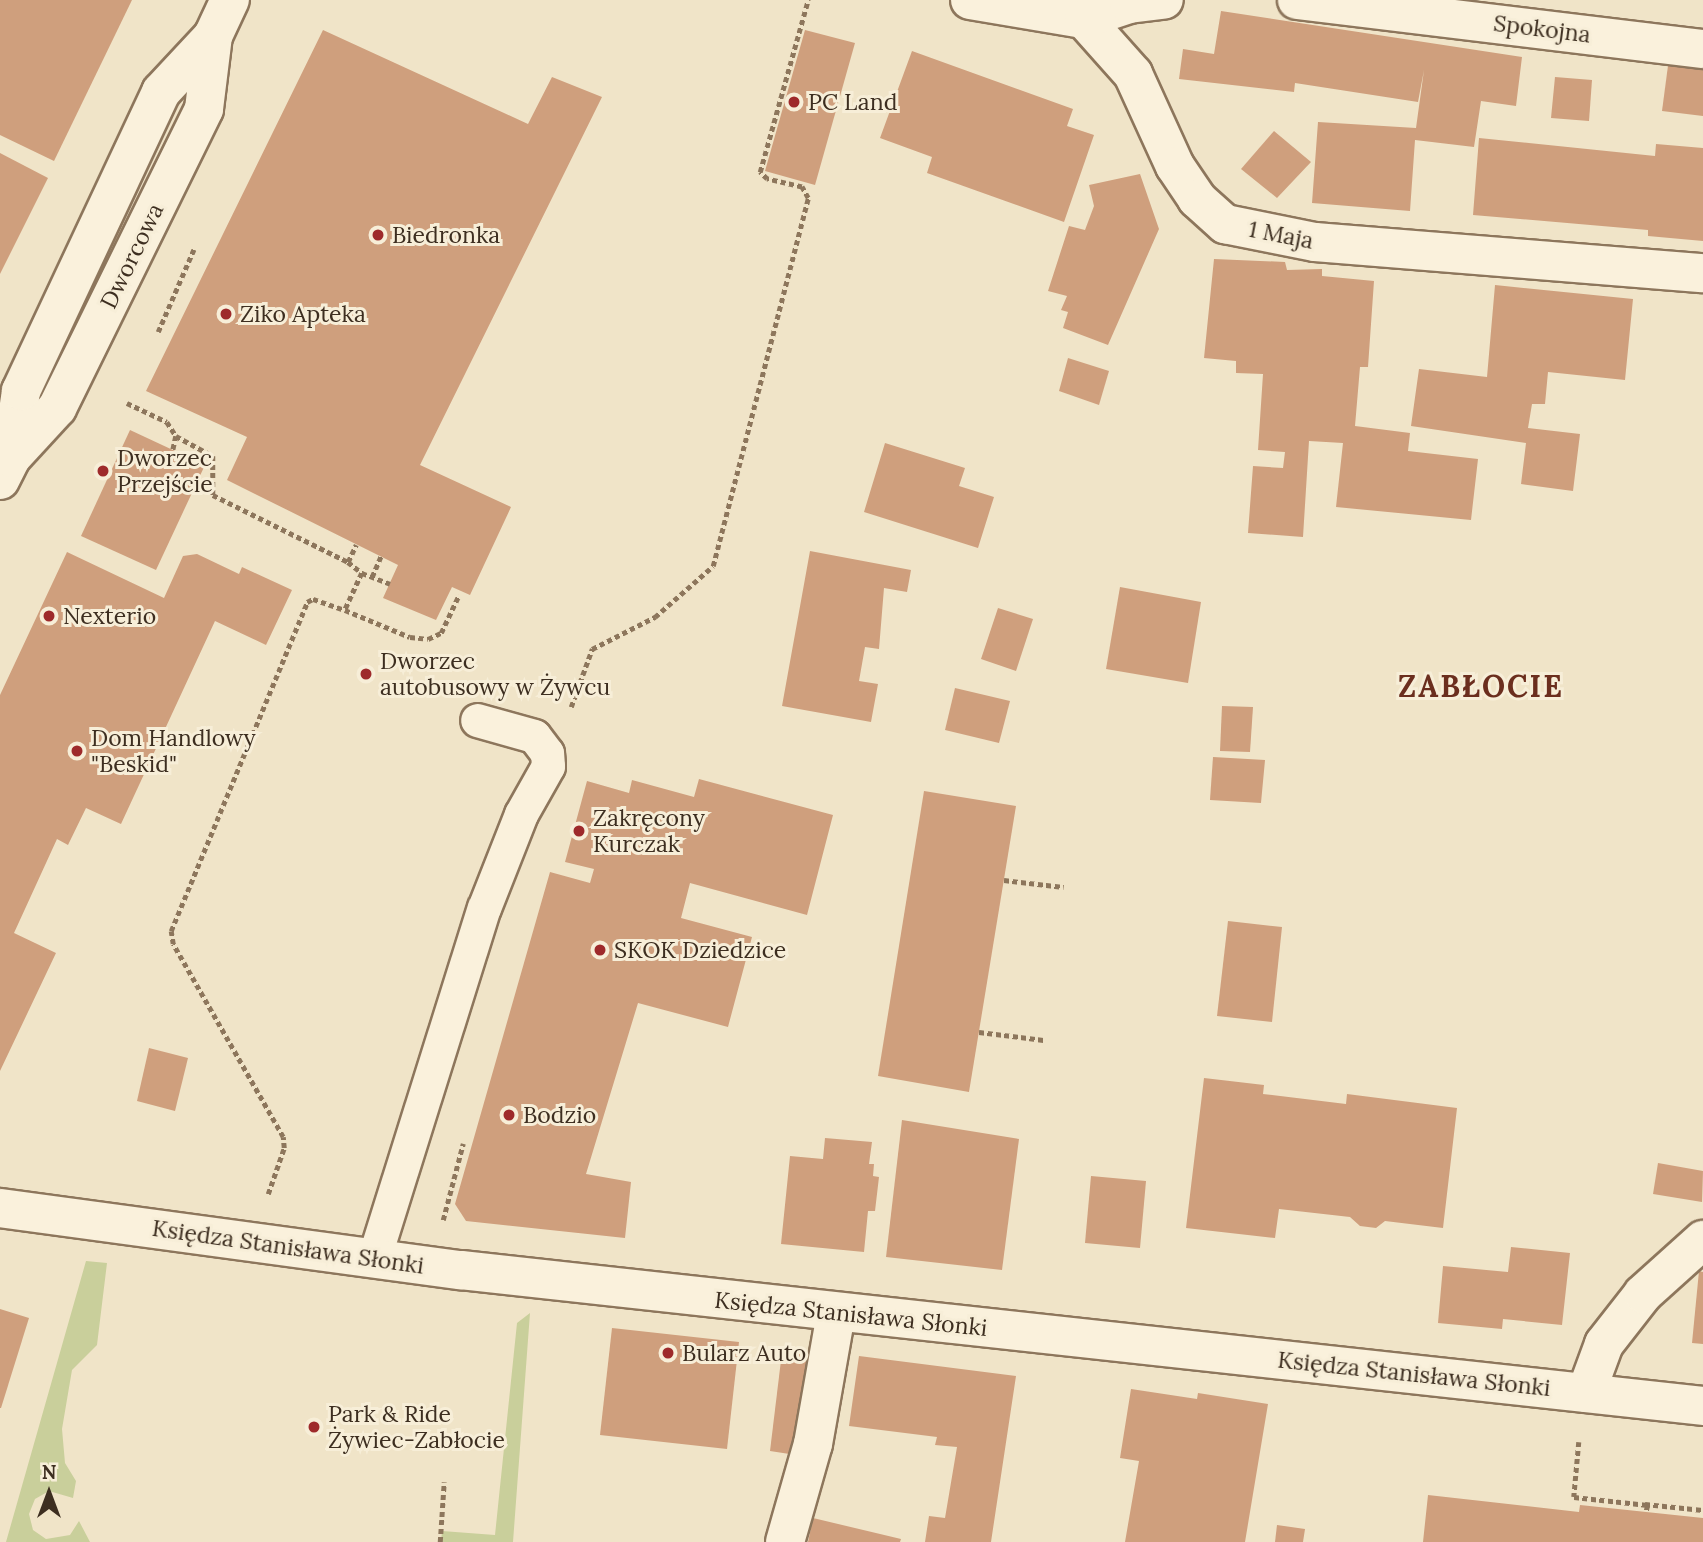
<!DOCTYPE html>
<html>
<head>
<meta charset="utf-8">
<style>
  body { margin:0 }
  #map { position:relative; width:1703px; height:1542px; overflow:hidden; background:#f0e4c8; font-family:Lora,serif }
  div>[style] { position:absolute }
  [style*='--x'] { left:calc(var(--x)*1px); top:calc(var(--y)*1px); width:calc(var(--w)*1px); rotate:calc(var(--a)*1deg) }
  .green>* { inset:0; background:#c9cf9b }
  .building>* { inset:0; background:#cf9f7d }
  .path>* { height:4.5px; margin-top:-2.25px; transform-origin:0; background:repeating-linear-gradient(90deg,#8d765c 0 5px,transparent 0 8.5px) }
  .roads { filter:drop-shadow(2px 0 #8d765c) drop-shadow(-2px 0 #8d765c) drop-shadow(0 2px #8d765c) drop-shadow(0 -2px #8d765c) }
  .lane>* { height:33px; margin:-16.5px; padding:0 16.5px; transform-origin:16.5px; border-radius:16.5px; background:#faf1dc }
  .street>* { height:38px; margin:-19px; padding:0 19px; transform-origin:19px; border-radius:19px; background:#faf1dc }
  .secondary>* { height:38px; margin:-19px; padding:0 19px; transform-origin:19px; border-radius:19px; background:#faf1dc }
  .dots>* { width:19px; height:19px; translate:-50% -50%; box-sizing:border-box; border:4px solid #f7eed8; border-radius:50% }
  span { translate:-50% -50%; white-space:nowrap; text-align:center; line-height:1.15; -webkit-text-stroke:6px #f7eed8; paint-order:stroke }
  .street-label { font-size:23px; color:#3d2e20 }
  .poi-label { font-size:23px; color:#3d2e20 }
  .left { translate:0 -50%; text-align:left }
  .district-label { font-size:30px; color:#6b2e1e; font-weight:700; letter-spacing:2px }
  .north { position:absolute; left:14px; top:1458px; width:70px; height:70px; -webkit-text-stroke:5px #f7eed8; paint-order:stroke; rotate:0deg; font-size:19px; font-weight:700; line-height:28px; text-align:center; color:#3d2e20 }
  .north::after { content:''; display:block; margin:auto; width:24px; height:32px; background:#3d2e20; clip-path:polygon(50% 0,100% 100%,50% 72%,0 100%) }
</style>
</head>
<body>
<div id="map">
  <div class="green">
    <i style="clip-path:polygon(86px 1261px,107px 1263px,97px 1345px,72px 1370px,62px 1429px,65px 1463px,76px 1481px,73px 1498px,49px 1491px,35px 1499px,29px 1514px,33px 1530px,46px 1539px,70px 1535px,79px 1521px,90px 1542px,6px 1542px)"></i>
    <i style="clip-path:polygon(530px 1313px,513px 1542px,441px 1542px,442px 1531px,495px 1535px,517px 1323px)"></i>
  </div>
  <div class="building">
    <i style="clip-path:polygon(0 0,132px 0,54px 161px,0 135px)"></i>
    <i style="clip-path:polygon(1221px 11px,1522px 57px,1516px 106px,1481px 101px,1474px 147px,1415px 140px,1410px 211px,1312px 203px,1318px 122px,1416px 128px,1424px 70px,1418px 102px,1295px 83px,1294px 92px,1179px 79px,1183px 49px,1214px 54px)"></i>
    <i style="clip-path:polygon(323px 30px,528px 124px,552px 77px,602px 97px,420px 465px,511px 507px,470px 595px,452px 587px,436px 620px,383px 598px,398px 565px,227px 480px,247px 437px,146px 391px)"></i>
    <i style="clip-path:polygon(805px 30px,855px 43px,815px 185px,765px 171px)"></i>
    <i style="clip-path:polygon(912px 51px,1073px 109px,1067px 126px,1094px 135px,1064px 222px,927px 173px,932px 157px,880px 138px)"></i>
    <i style="clip-path:polygon(1669px 58px,1703px 63px,1703px 116px,1662px 111px)"></i>
    <i style="clip-path:polygon(1555px 77px,1592px 80px,1589px 121px,1551px 118px)"></i>
    <i style="clip-path:polygon(1274px 131px,1311px 162px,1277px 198px,1241px 169px)"></i>
    <i style="clip-path:polygon(1479px 138px,1655px 156px,1656px 144px,1703px 148px,1703px 241px,1648px 236px,1648px 230px,1473px 215px)"></i>
    <i style="clip-path:polygon(0 153px,48px 178px,0 274px)"></i>
    <i style="clip-path:polygon(1140px 174px,1159px 229px,1108px 345px,1063px 328px,1068px 312px,1061px 310px,1067px 296px,1048px 291px,1069px 226px,1085px 230px,1094px 206px,1089px 185px)"></i>
    <i style="clip-path:polygon(1214px 259px,1285px 262px,1287px 270px,1322px 269px,1322px 276px,1374px 281px,1368px 367px,1360px 367px,1355px 426px,1410px 433px,1408px 451px,1478px 459px,1471px 520px,1336px 507px,1343px 443px,1309px 441px,1303px 537px,1248px 533px,1253px 466px,1283px 468px,1285px 452px,1258px 450px,1263px 374px,1236px 373px,1236px 361px,1204px 358px)"></i>
    <i style="clip-path:polygon(1495px 285px,1633px 299px,1625px 380px,1548px 372px,1545px 404px,1532px 404px,1528px 428px,1580px 434px,1573px 491px,1521px 484px,1526px 443px,1411px 426px,1419px 369px,1487px 377px)"></i>
    <i style="clip-path:polygon(1068px 358px,1109px 371px,1099px 405px,1059px 391px)"></i>
    <i style="clip-path:polygon(130px 430px,205px 465px,156px 570px,81px 536px)"></i>
    <i style="clip-path:polygon(885px 443px,965px 468px,959px 486px,994px 497px,978px 548px,864px 512px)"></i>
    <i style="clip-path:polygon(810px 551px,911px 570px,907px 592px,884px 588px,879px 649px,865px 647px,859px 681px,878px 684px,871px 722px,782px 706px)"></i>
    <i style="clip-path:polygon(67px 552px,164px 598px,183px 556px,197px 554px,239px 574px,242px 567px,292px 590px,266px 645px,215px 621px,121px 824px,86px 808px,68px 845px,57px 839px,14px 933px,56px 953px,0 1071px,0 695px)"></i>
    <i style="clip-path:polygon(1120px 587px,1201px 602px,1188px 683px,1106px 669px)"></i>
    <i style="clip-path:polygon(998px 608px,1033px 619px,1016px 671px,981px 659px)"></i>
    <i style="clip-path:polygon(955px 688px,1010px 701px,999px 743px,945px 730px)"></i>
    <i style="clip-path:polygon(1222px 706px,1253px 707px,1250px 752px,1220px 751px)"></i>
    <i style="clip-path:polygon(1213px 757px,1265px 760px,1261px 803px,1210px 800px)"></i>
    <i style="clip-path:polygon(699px 779px,833px 815px,807px 915px,690px 883px,681px 918px,752px 937px,728px 1027px,638px 1003px,586px 1174px,631px 1182px,625px 1238px,466px 1221px,455px 1204px,550px 872px,590px 883px,594px 869px,565px 862px,587px 781px,629px 793px,632px 780px,694px 797px)"></i>
    <i style="clip-path:polygon(924px 791px,1016px 806px,969px 1092px,878px 1076px)"></i>
    <i style="clip-path:polygon(1228px 921px,1282px 927px,1272px 1022px,1217px 1016px)"></i>
    <i style="clip-path:polygon(149px 1048px,188px 1058px,175px 1111px,137px 1101px)"></i>
    <i style="clip-path:polygon(1204px 1078px,1264px 1085px,1263px 1094px,1346px 1104px,1347px 1094px,1457px 1108px,1443px 1228px,1385px 1221px,1376px 1228px,1360px 1226px,1350px 1217px,1279px 1209px,1275px 1238px,1186px 1228px)"></i>
    <i style="clip-path:polygon(902px 1120px,1019px 1139px,1002px 1270px,886px 1257px)"></i>
    <i style="clip-path:polygon(825px 1138px,872px 1142px,869px 1164px,874px 1164px,873px 1176px,879px 1177px,875px 1211px,868px 1211px,864px 1252px,781px 1244px,790px 1156px,823px 1159px)"></i>
    <i style="clip-path:polygon(1658px 1163px,1703px 1171px,1702px 1202px,1653px 1194px)"></i>
    <i style="clip-path:polygon(1091px 1176px,1146px 1181px,1140px 1248px,1085px 1243px)"></i>
    <i style="clip-path:polygon(1511px 1247px,1570px 1253px,1562px 1325px,1503px 1319px,1502px 1329px,1438px 1323px,1443px 1266px,1508px 1272px)"></i>
    <i style="clip-path:polygon(1699px 1271px,1703px 1272px,1703px 1344px,1692px 1343px)"></i>
    <i style="clip-path:polygon(0 1309px,29px 1318px,1px 1408px,0 1408px)"></i>
    <i style="clip-path:polygon(612px 1328px,739px 1342px,727px 1449px,600px 1435px)"></i>
    <i style="clip-path:polygon(782px 1352px,808px 1355px,796px 1455px,770px 1451px)"></i>
    <i style="clip-path:polygon(859px 1356px,1016px 1376px,991px 1542px,925px 1542px,929px 1516px,945px 1518px,957px 1447px,935px 1445px,937px 1437px,849px 1426px)"></i>
    <i style="clip-path:polygon(1131px 1389px,1197px 1399px,1198px 1393px,1268px 1404px,1245px 1542px,1125px 1542px,1139px 1461px,1120px 1458px)"></i>
    <i style="clip-path:polygon(1428px 1495px,1579px 1512px,1580px 1505px,1703px 1518px,1703px 1542px,1423px 1542px)"></i>
    <i style="clip-path:polygon(813px 1518px,901px 1539px,900px 1542px,808px 1542px)"></i>
    <i style="clip-path:polygon(1277px 1525px,1305px 1529px,1303px 1542px,1275px 1542px)"></i>
  </div>
  <div class="path">
    <i style="--x:158;--y:332;--w:90;--a:-66.6"></i>
    <i style="--x:127;--y:403;--w:44;--a:25.4"></i>
    <i style="--x:167;--y:422;--w:17;--a:57"></i>
    <i style="--x:176;--y:436;--w:14;--a:102"></i>
    <i style="--x:176;--y:436;--w:42;--a:28.4"></i>
    <i style="--x:213;--y:456;--w:39;--a:90"></i>
    <i style="--x:213;--y:495;--w:151;--a:26.4"></i>
    <i style="--x:348;--y:562;--w:18;--a:38"></i>
    <i style="--x:362;--y:573;--w:41;--a:114.7"></i>
    <i style="--x:345;--y:610;--w:70;--a:22.6"></i>
    <i style="--x:410;--y:637;--w:18;--a:6"></i>
    <i style="--x:428;--y:639;--w:14;--a:-25"></i>
    <i style="--x:441;--y:633;--w:42;--a:-64.7"></i>
    <i style="--x:348;--y:562;--w:19;--a:-65"></i>
    <i style="--x:362;--y:573;--w:30;--a:21"></i>
    <i style="--x:372;--y:577;--w:23;--a:-67"></i>
    <i style="--x:571;--y:707;--w:62;--a:-70.1"></i>
    <i style="--x:592;--y:649;--w:71;--a:-26.9"></i>
    <i style="--x:655;--y:617;--w:77;--a:-41.3"></i>
    <i style="--x:713;--y:566;--w:380;--a:-75.5"></i>
    <i style="--x:808;--y:198;--w:13;--a:-119"></i>
    <i style="--x:802;--y:187;--w:36;--a:-167"></i>
    <i style="--x:767;--y:179;--w:10;--a:-135"></i>
    <i style="--x:760;--y:172;--w:179;--a:-74.4"></i>
    <i style="--x:1004;--y:880;--w:60;--a:6.7"></i>
    <i style="--x:979;--y:1032;--w:65;--a:7"></i>
    <i style="--x:268;--y:1194;--w:49;--a:-70.8"></i>
    <i style="--x:284;--y:1148;--w:11;--a:-95"></i>
    <i style="--x:283;--y:1137;--w:222;--a:-119.7"></i>
    <i style="--x:173;--y:944;--w:13;--a:-99"></i>
    <i style="--x:171;--y:931;--w:356;--a:-67.5"></i>
    <i style="--x:307;--y:602;--w:7;--a:-27"></i>
    <i style="--x:313;--y:599;--w:34;--a:19"></i>
    <i style="--x:443;--y:1220;--w:79;--a:-75.3"></i>
    <i style="--x:1579;--y:1442;--w:55;--a:95.2"></i>
    <i style="--x:1574;--y:1497;--w:74;--a:6.2"></i>
    <i style="--x:1648;--y:1505;--w:8;--a:104"></i>
    <i style="--x:1645;--y:1504;--w:58;--a:5.9"></i>
    <i style="--x:440;--y:1542;--w:60;--a:-86.2"></i>
  </div>
  <div class="roads">
    <div class="lane">
      <i style="--x:374;--y:1258;--w:367;--a:-72.6"></i>
      <i style="--x:484;--y:908;--w:101;--a:-68.5"></i>
      <i style="--x:521;--y:814;--w:55;--a:-60.6"></i>
      <i style="--x:548;--y:766;--w:13;--a:-94"></i>
      <i style="--x:547;--y:753;--w:21;--a:-127"></i>
      <i style="--x:534;--y:736;--w:59;--a:-164.3"></i>
    </div>
    <div class="street">
      <i style="--x:970;--y:0;--w:116;--a:9.5"></i>
      <i style="--x:1084;--y:19;--w:74;--a:48.3"></i>
      <i style="--x:1133;--y:74;--w:101;--a:65.5"></i>
      <i style="--x:1175;--y:166;--w:40;--a:56"></i>
      <i style="--x:1197;--y:199;--w:38;--a:42"></i>
      <i style="--x:1225;--y:224;--w:92;--a:11.3"></i>
      <i style="--x:1315;--y:242;--w:389;--a:4.6"></i>
      <i style="--x:1297;--y:0;--w:409;--a:6.9"></i>
      <i style="--x:1084;--y:19;--w:47;--a:-18.4"></i>
      <i style="--x:1129;--y:4;--w:35;--a:-7"></i>
      <i style="--x:0;--y:1208;--w:465;--a:7.7"></i>
      <i style="--x:461;--y:1270;--w:1249;--a:6.25"></i>
      <i style="--x:1586;--y:1393;--w:52;--a:-69.8"></i>
      <i style="--x:1604;--y:1344;--w:63;--a:-52"></i>
      <i style="--x:1643;--y:1294;--w:81;--a:-42"></i>
      <i style="--x:785;--y:1542;--w:102;--a:-74.1"></i>
      <i style="--x:813;--y:1444;--w:133;--a:-80"></i>
    </div>
    <div class="secondary">
      <i style="--x:11;--y:458;--w:68;--a:-47.4"></i>
      <i style="--x:57;--y:408;--w:333;--a:-63.8"></i>
      <i style="--x:204;--y:109;--w:74;--a:-83"></i>
      <i style="--x:0;--y:480;--w:25;--a:-63"></i>
      <i style="--x:11;--y:458;--w:68;--a:-81.5"></i>
      <i style="--x:21;--y:391;--w:330;--a:-64.9"></i>
      <i style="--x:161;--y:92;--w:76;--a:-47.1"></i>
      <i style="--x:213;--y:36;--w:40;--a:-65"></i>
    </div>
  </div>
  <div class="dots">
    <i style="left:794px;top:102px;background:#9e2a2b"></i>
    <i style="left:378px;top:235px;background:#9e2a2b"></i>
    <i style="left:226px;top:314px;background:#9e2a2b"></i>
    <i style="left:103px;top:471px;background:#9e2a2b"></i>
    <i style="left:49px;top:616px;background:#9e2a2b"></i>
    <i style="left:366px;top:674px;background:#9e2a2b"></i>
    <i style="left:77px;top:751px;background:#9e2a2b"></i>
    <i style="left:579px;top:831px;background:#9e2a2b"></i>
    <i style="left:600px;top:950px;background:#9e2a2b"></i>
    <i style="left:509px;top:1115px;background:#9e2a2b"></i>
    <i style="left:668px;top:1353px;background:#9e2a2b"></i>
    <i style="left:314px;top:1427px;background:#9e2a2b"></i>
  </div>
  <div class="street-label">
    <span style="left:1542px;top:29px;rotate:7deg">Spokojna</span>
    <span style="left:1281px;top:235px;rotate:11deg">1 Maja</span>
    <span style="left:132px;top:256px;rotate:-64deg">Dworcowa</span>
    <span style="left:288px;top:1247px;rotate:8deg">Księdza Stanisława Słonki</span>
    <span style="left:851px;top:1314px;rotate:6deg">Księdza Stanisława Słonki</span>
    <span style="left:1414px;top:1374px;rotate:6deg">Księdza Stanisława Słonki</span>
  </div>
  <div class="poi-label">
    <span class="left" style="left:808px;top:102px">PC Land</span>
    <span class="left" style="left:392px;top:235px">Biedronka</span>
    <span class="left" style="left:240px;top:314px">Ziko Apteka</span>
    <span class="left" style="left:117px;top:471px">Dworzec<br>Przejście</span>
    <span class="left" style="left:63px;top:616px">Nexterio</span>
    <span class="left" style="left:380px;top:674px">Dworzec<br>autobusowy w Żywcu</span>
    <span class="left" style="left:91px;top:751px">Dom Handlowy<br>"Beskid"</span>
    <span class="left" style="left:593px;top:831px">Zakręcony<br>Kurczak</span>
    <span class="left" style="left:614px;top:950px">SKOK Dziedzice</span>
    <span class="left" style="left:523px;top:1115px">Bodzio</span>
    <span class="left" style="left:682px;top:1353px">Bularz Auto</span>
    <span class="left" style="left:328px;top:1427px">Park &amp; Ride<br>Żywiec-Zabłocie</span>
  </div>
  <div class="district-label">
    <span style="left:1481px;top:686px">ZABŁOCIE</span>
  </div>
  <div class="north">N</div>
</div>
</body>
</html>
